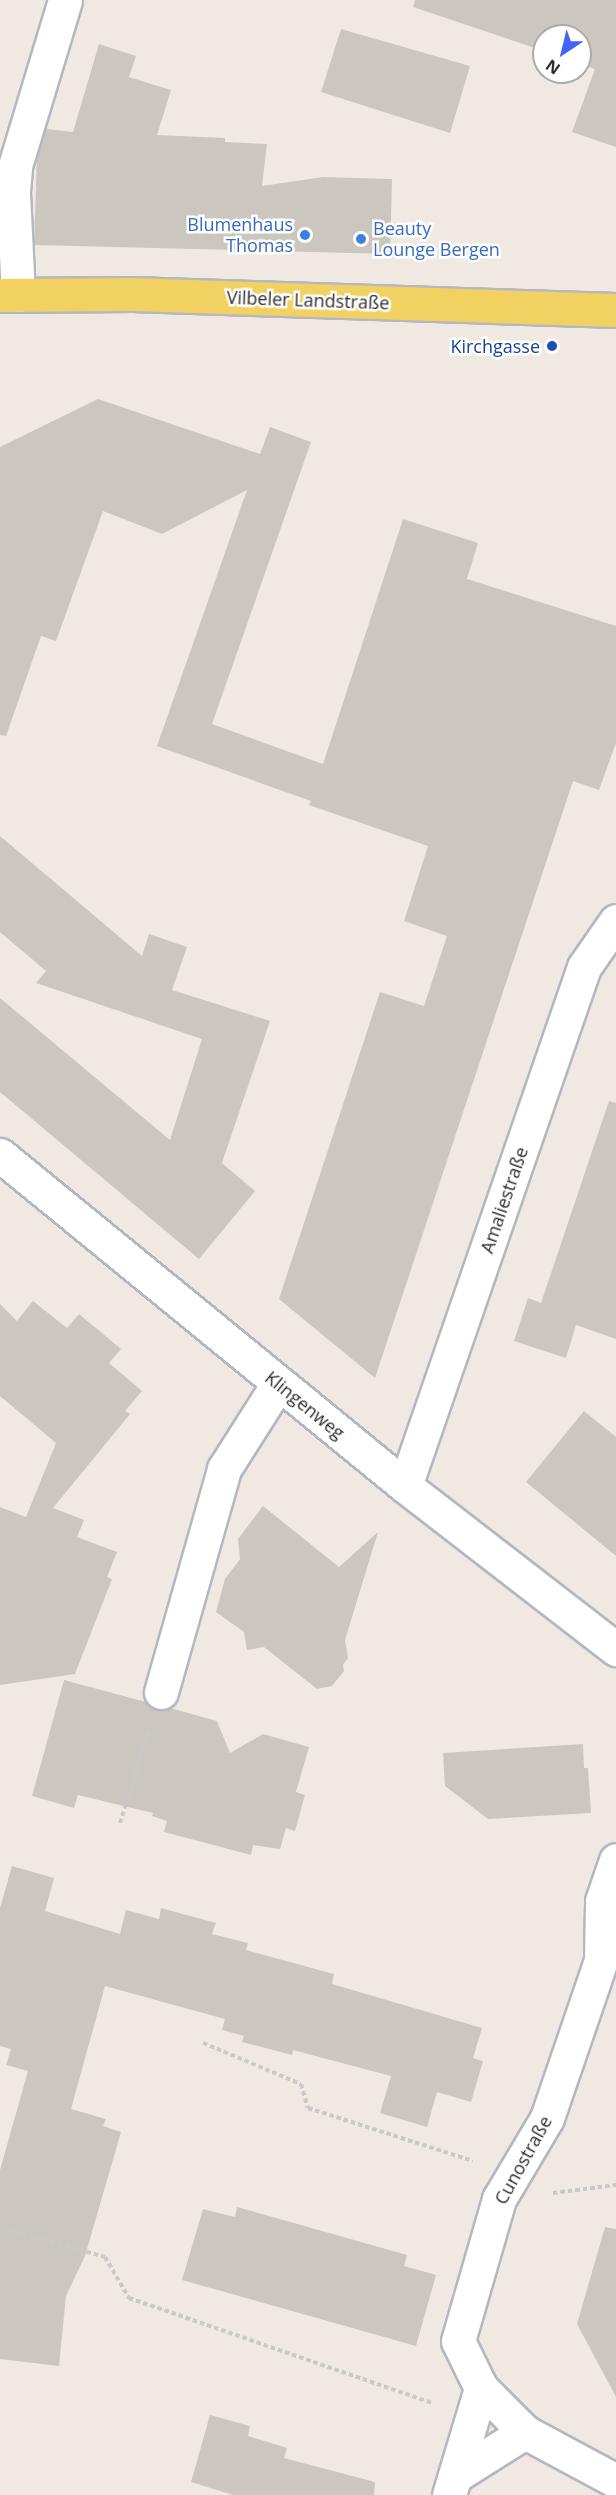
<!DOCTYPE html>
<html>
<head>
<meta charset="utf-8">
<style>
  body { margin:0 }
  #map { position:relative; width:616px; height:2495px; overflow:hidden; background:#efe9e1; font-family:"Open Sans",sans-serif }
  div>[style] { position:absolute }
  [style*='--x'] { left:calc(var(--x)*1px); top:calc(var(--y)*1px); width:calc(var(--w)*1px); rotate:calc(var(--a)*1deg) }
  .building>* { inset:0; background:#cbc7bf }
  .path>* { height:4px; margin-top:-2px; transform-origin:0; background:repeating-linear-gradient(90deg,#c9c9c9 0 4.5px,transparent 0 7.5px) }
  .roads { filter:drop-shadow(2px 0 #b4b7c1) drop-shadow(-2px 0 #b4b7c1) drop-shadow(0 2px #b4b7c1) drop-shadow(0 -2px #b4b7c1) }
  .minor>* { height:33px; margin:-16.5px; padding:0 16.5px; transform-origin:16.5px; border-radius:16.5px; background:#fff }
  .major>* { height:33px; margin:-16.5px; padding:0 16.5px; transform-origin:16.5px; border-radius:16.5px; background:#f2d163 }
  .dots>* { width:16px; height:16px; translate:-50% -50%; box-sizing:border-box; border:3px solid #fff; border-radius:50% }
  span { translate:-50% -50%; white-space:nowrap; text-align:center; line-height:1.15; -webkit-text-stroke:5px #fff; paint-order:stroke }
  .shop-label { font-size:18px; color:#366cbe }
  .right { translate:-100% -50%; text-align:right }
  .left { translate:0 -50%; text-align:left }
  .street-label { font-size:18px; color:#2e2e2e }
  .transit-label { font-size:18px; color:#164399 }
  .north { position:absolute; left:532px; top:24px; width:60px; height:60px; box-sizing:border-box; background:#fff; border:2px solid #ababab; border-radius:50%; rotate:215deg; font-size:16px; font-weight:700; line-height:24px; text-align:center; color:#2e2e2e }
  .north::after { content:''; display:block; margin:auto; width:21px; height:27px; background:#4264fb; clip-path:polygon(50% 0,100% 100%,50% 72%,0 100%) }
</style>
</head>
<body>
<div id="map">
  <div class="building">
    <i style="clip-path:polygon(415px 0,616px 0,616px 147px,572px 132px,595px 69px,580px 64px,580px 36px,544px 36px,544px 51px,413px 7px)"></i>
    <i style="clip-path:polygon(341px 29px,470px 66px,450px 133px,321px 92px)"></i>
    <i style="clip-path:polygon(99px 44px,136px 56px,129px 77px,171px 90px,157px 135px,225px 138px,225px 142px,267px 144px,262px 186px,323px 177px,392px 179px,390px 254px,34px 245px,37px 157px,46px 129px,73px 132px)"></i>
    <i style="clip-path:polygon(98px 399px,260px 454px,270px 427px,311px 442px,212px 724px,323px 764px,403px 519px,478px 543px,467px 579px,616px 626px,616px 743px,599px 790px,573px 781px,375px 1378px,279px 1299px,380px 992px,424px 1006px,447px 936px,404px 921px,428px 846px,309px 805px,311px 801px,157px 746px,247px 490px,162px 534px,103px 511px,56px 641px,41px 636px,6px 736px,0 735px,0 447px)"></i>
    <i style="clip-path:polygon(0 836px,142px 956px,149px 934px,187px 947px,172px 990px,270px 1021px,222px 1163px,255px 1191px,199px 1259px,0 1092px,0 998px,170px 1140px,202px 1039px,36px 983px,46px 971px,0 932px)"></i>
    <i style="clip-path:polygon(609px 1101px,616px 1103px,616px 1339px,576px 1325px,566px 1358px,514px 1341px,528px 1298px,541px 1303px)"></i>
    <i style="clip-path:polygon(33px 1301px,67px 1328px,79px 1314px,121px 1349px,109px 1363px,142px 1391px,125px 1411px,130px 1414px,53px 1508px,84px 1520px,77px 1537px,117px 1552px,107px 1577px,112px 1579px,75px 1674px,0 1685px,0 1507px,26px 1517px,56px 1443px,0 1396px,0 1304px,17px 1321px)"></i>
    <i style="clip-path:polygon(584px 1411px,616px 1437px,616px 1556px,526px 1482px)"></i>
    <i style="clip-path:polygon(263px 1506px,339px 1567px,378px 1532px,345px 1640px,348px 1658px,343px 1665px,344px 1671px,332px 1686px,317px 1689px,264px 1647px,247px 1650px,244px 1632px,216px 1612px,225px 1579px,240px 1559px,238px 1539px)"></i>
    <i style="clip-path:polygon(64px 1680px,146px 1702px,156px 1710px,170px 1708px,217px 1721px,230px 1753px,263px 1734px,309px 1747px,296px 1792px,305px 1795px,295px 1831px,286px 1828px,280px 1849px,253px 1845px,251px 1855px,164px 1832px,167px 1821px,152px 1816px,153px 1813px,78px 1795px,74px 1808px,32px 1796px)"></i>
    <i style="clip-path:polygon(583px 1744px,584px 1768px,588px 1768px,591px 1813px,488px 1819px,445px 1786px,443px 1753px)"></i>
    <i style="clip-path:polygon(12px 1866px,54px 1878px,45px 1911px,120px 1934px,126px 1910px,159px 1919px,161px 1908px,216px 1923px,212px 1934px,248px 1943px,246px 1950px,334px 1974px,332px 1984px,482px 2028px,473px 2058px,483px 2061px,471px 2102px,437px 2092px,427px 2127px,380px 2113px,391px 2076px,293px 2050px,292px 2055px,242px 2042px,244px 2036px,222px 2030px,225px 2019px,105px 1986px,71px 2109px,106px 2119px,103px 2126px,121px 2132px,85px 2256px,66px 2296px,59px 2366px,0 2359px,0 2170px,28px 2071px,6px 2065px,11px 2049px,0 2046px,0 1908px)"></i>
    <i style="clip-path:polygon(237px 2207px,407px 2255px,404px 2266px,436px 2275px,416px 2346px,182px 2280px,203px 2209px,235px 2217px)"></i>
    <i style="clip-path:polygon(605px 2227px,616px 2229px,616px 2397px,577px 2324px)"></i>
    <i style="clip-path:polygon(210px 2415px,250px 2426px,248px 2436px,287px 2448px,284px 2458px,375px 2482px,374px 2495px,233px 2495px,191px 2482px)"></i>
  </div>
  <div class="path">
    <i style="--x:120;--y:1823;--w:97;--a:-72.7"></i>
    <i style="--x:203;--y:2043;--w:106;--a:22.7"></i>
    <i style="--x:301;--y:2084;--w:25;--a:74"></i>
    <i style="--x:308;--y:2108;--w:173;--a:17.8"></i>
    <i style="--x:553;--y:2193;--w:64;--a:-7.2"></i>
    <i style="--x:0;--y:2227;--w:109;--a:15.9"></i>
    <i style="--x:105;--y:2257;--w:48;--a:59.7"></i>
    <i style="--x:129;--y:2298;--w:322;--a:19.1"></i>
  </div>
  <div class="roads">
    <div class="minor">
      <i style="--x:18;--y:295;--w:104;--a:-92.8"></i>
      <i style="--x:13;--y:191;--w:25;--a:-85"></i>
      <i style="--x:15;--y:166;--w:173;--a:-73.2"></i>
      <i style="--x:0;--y:1155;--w:523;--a:39.26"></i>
      <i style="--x:405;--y:1486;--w:267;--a:37.7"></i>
      <i style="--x:405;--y:1486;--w:549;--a:-70.97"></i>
      <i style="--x:584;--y:967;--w:56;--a:-55.2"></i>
      <i style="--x:161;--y:1692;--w:232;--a:-74.2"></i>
      <i style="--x:224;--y:1469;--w:101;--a:-57.6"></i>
      <i style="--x:481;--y:2388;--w:62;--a:45"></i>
      <i style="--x:525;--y:2432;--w:103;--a:28.3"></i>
      <i style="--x:455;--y:2476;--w:83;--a:-32.2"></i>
      <i style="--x:449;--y:2495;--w:112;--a:-73.3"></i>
      <i style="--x:481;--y:2388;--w:52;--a:-116.1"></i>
      <i style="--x:458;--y:2341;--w:148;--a:-73.9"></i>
      <i style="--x:499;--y:2199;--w:94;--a:-59.3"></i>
      <i style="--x:547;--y:2118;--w:167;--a:-71.1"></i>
      <i style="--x:601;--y:1960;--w:59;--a:-89"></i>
      <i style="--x:602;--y:1901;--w:43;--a:-71.1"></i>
    </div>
    <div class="major">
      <i style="--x:0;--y:295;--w:132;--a:-0.4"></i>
      <i style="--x:132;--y:294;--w:484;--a:1.9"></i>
    </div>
  </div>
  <div class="dots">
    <i style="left:305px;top:235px;background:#3f7fe0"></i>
    <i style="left:361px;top:239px;background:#3f7fe0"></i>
    <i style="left:552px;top:346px;background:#1a4fb4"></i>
  </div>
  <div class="shop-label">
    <span class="right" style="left:293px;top:235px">Blumenhaus<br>Thomas</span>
    <span class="left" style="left:373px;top:239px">Beauty<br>Lounge Bergen</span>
  </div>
  <div class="street-label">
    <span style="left:308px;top:300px;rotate:2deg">Vilbeler Landstraße</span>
    <span style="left:504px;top:1200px;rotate:-71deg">Amaliestraße</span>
    <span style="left:305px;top:1405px;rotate:39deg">Klingenweg</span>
    <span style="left:523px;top:2160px;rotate:-61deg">Cunostraße</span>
  </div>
  <div class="transit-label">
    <span class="right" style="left:540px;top:346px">Kirchgasse</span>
  </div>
  <div class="north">N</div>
</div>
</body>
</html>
